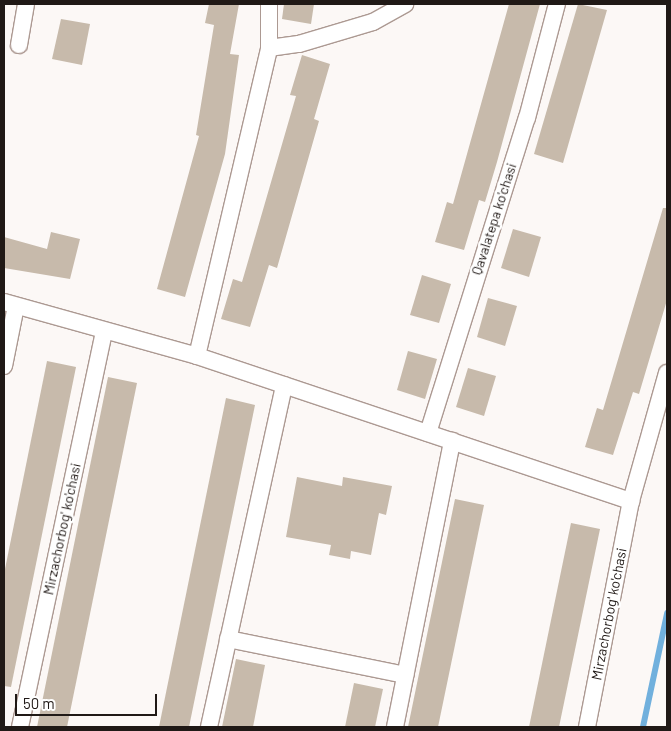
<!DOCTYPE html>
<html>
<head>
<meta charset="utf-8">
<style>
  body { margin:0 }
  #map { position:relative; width:671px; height:731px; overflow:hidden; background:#fcf8f6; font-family:Barlow,sans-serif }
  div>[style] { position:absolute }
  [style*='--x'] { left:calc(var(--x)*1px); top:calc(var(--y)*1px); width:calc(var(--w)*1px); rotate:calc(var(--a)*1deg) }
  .stream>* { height:5.5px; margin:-2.75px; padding:0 2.75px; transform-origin:2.75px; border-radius:2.75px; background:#71b0dd }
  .building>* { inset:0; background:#c7baab }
  .roads { filter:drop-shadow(1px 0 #ac9992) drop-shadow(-1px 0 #ac9992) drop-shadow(0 1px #ac9992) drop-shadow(0 -1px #ac9992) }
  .minor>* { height:16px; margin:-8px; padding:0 8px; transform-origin:8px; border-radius:8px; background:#fff }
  span { translate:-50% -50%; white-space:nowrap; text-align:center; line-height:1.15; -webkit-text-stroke:5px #fff; paint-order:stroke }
  .street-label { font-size:14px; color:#201916 }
  .frame { position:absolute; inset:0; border:5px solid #201916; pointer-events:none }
  .scale { position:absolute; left:15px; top:694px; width:142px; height:22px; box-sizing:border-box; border:2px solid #201916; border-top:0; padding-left:6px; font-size:15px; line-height:18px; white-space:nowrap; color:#201916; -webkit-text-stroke:4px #fff; paint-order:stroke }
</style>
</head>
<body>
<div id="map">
  <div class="stream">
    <i style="--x:643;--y:727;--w:116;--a:-78"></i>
  </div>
  <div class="building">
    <i style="clip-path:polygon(209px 4px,239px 4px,230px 54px,239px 55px,225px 154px,185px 297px,157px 289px,199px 136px,196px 135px,214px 25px,205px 23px)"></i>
    <i style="clip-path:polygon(284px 4px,314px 4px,311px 24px,282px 19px)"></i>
    <i style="clip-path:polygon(509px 4px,540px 4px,497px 162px,485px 202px,479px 200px,464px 250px,435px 242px,447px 202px,453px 204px)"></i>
    <i style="clip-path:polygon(578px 4px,607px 10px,563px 163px,534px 154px)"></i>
    <i style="clip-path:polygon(61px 19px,90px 24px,82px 65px,52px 59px)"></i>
    <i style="clip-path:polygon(302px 55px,330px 64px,314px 119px,319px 121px,277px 268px,269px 265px,250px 327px,221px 319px,233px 279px,242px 282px,296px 96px,290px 95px)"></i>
    <i style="clip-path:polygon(663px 208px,667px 208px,667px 300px,639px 394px,633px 392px,613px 455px,585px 447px,597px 408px,603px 410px)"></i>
    <i style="clip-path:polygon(513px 229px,541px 237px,529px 277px,501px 268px)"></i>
    <i style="clip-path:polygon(51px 232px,80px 239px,70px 279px,4px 268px,4px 237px,47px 249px)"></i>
    <i style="clip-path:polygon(422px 275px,451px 284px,439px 323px,410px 315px)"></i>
    <i style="clip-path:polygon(488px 298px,517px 306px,505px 346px,477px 337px)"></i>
    <i style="clip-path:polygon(408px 351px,437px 359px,425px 399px,397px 390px)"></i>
    <i style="clip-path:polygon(47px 361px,76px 367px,11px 687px,4px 686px,4px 574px)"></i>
    <i style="clip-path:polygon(468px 368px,496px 376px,484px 416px,456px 407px)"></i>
    <i style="clip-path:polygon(108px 377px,137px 383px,67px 727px,37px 727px)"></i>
    <i style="clip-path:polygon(226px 398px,255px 405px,189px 727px,159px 727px)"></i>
    <i style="clip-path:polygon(297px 477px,342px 486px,343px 477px,392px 486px,386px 515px,379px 513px,371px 555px,351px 551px,350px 559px,329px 555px,331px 545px,286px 537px)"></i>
    <i style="clip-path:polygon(455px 499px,484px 505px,438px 727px,408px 727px)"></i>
    <i style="clip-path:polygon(571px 523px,600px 529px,559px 727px,529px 727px)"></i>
    <i style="clip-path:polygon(236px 659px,265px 665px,253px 727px,222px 727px)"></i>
    <i style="clip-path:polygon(354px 683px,383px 689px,375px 727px,345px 727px)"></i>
  </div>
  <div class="roads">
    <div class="minor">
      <i style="--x:19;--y:45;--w:42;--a:-80.3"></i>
      <i style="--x:269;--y:48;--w:30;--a:-8"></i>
      <i style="--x:299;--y:44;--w:77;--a:-16.6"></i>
      <i style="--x:373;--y:22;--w:37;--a:-29"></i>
      <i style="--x:4;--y:302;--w:200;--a:15.6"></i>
      <i style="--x:197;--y:356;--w:458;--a:18.5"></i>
      <i style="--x:197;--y:356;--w:316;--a:-76.8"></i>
      <i style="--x:269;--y:48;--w:44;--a:-90"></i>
      <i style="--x:4;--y:366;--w:61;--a:-78.7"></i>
      <i style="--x:428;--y:433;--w:330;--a:-72.6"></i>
      <i style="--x:527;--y:118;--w:118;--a:-75.3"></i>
      <i style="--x:228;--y:639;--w:181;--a:11.5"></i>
      <i style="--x:20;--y:727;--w:405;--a:-78"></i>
      <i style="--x:209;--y:727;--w:350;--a:-77.6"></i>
      <i style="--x:395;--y:727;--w:292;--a:-78.7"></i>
      <i style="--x:587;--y:727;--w:230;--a:-79"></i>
      <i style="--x:631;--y:501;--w:133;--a:-74.3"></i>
    </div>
  </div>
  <div class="street-label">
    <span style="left:494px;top:219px;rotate:-72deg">Qavalatepa ko'chasi</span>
    <span style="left:62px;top:529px;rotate:-78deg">Mirzachorbog' ko'chasi</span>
    <span style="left:609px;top:614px;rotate:-79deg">Mirzachorbog' ko'chasi</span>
  </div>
  <div class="frame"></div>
  <div class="scale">50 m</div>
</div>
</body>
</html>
